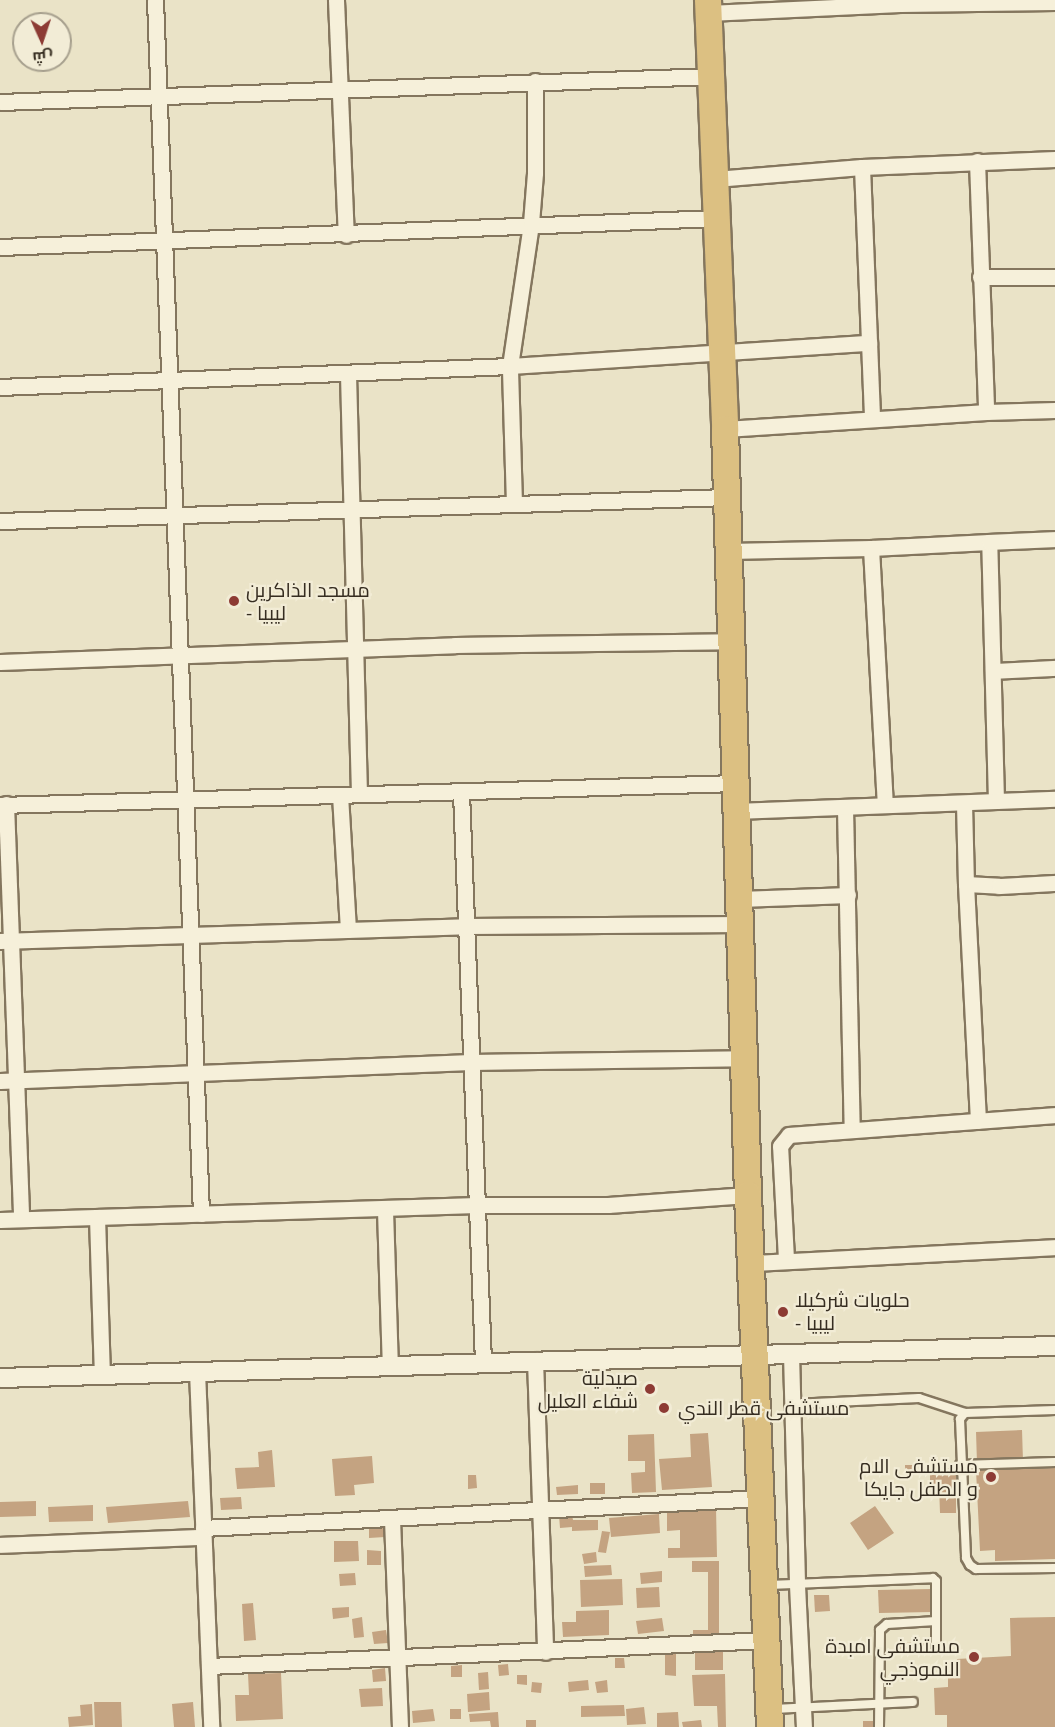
<!DOCTYPE html>
<html>
<head>
<meta charset="utf-8">
<style>
  body { margin:0 }
  #map { position:relative; width:1055px; height:1727px; overflow:hidden; background:#eae3c7; font-family:"Source Serif 4",Cairo,serif }
  div>[style] { position:absolute }
  [style*='--x'] { left:calc(var(--x)*1px); top:calc(var(--y)*1px); width:calc(var(--w)*1px); rotate:calc(var(--a)*1deg) }
  .building>* { inset:0; background:#c4a381 }
  .roads { filter:drop-shadow(2px 0 #84765e) drop-shadow(-2px 0 #84765e) drop-shadow(0 2px #84765e) drop-shadow(0 -2px #84765e) }
  .service>* { height:8px; margin:-4px; padding:0 4px; transform-origin:4px; border-radius:4px; background:#f6f0da }
  .minor>* { height:15px; margin:-7.5px; padding:0 7.5px; transform-origin:7.5px; border-radius:7.5px; background:#f6f0da }
  .tertiary>* { height:18px; margin:-9px; padding:0 9px; transform-origin:9px; border-radius:9px; background:#f6f0da }
  .trunk>* { height:26px; margin:-13px; padding:0 13px; transform-origin:13px; border-radius:13px; background:#dcc082 }
  .dots>* { width:16px; height:16px; translate:-50% -50%; box-sizing:border-box; border:3px solid #f2ecd6; border-radius:50% }
  span { translate:-50% -50%; white-space:nowrap; text-align:center; line-height:1.15; -webkit-text-stroke:4.5px #f2ecd6; paint-order:stroke }
  .poi-label { font-size:20px; color:#362d21 }
  .left { translate:0 -50%; text-align:left }
  .right { translate:-100% -50%; text-align:right }
  .north { position:absolute; left:12px; top:12px; width:60px; height:60px; box-sizing:border-box; background:#f2ecd6; border:2px solid #a7a08e; border-radius:50%; rotate:177deg; font-size:16px; font-weight:700; line-height:24px; text-align:center; color:#362d21 }
  .north::after { content:''; display:block; margin:auto; width:21px; height:27px; background:#8d3b34; clip-path:polygon(50% 0,100% 100%,50% 72%,0 100%) }
</style>
</head>
<body>
<div id="map">
  <div class="building">
    <i style="clip-path:polygon(1022px 1430px,1023px 1462px,977px 1463px,976px 1432px)"></i>
    <i style="clip-path:polygon(708px 1433px,712px 1487px,662px 1490px,659px 1459px,691px 1457px,690px 1434px)"></i>
    <i style="clip-path:polygon(654px 1434px,656px 1492px,632px 1493px,631px 1473px,645px 1472px,645px 1461px,628px 1461px,628px 1435px)"></i>
    <i style="clip-path:polygon(272px 1450px,275px 1487px,237px 1489px,235px 1468px,259px 1467px,258px 1452px)"></i>
    <i style="clip-path:polygon(372px 1456px,374px 1483px,354px 1485px,355px 1495px,335px 1496px,332px 1459px)"></i>
    <i style="clip-path:polygon(905px 1465px,914px 1465px,915px 1475px,905px 1476px)"></i>
    <i style="clip-path:polygon(930px 1468px,956px 1468px,956px 1513px,940px 1513px,939px 1485px,930px 1485px)"></i>
    <i style="clip-path:polygon(1055px 1468px,1055px 1559px,995px 1561px,995px 1550px,980px 1551px,976px 1470px)"></i>
    <i style="clip-path:polygon(468px 1475px,476px 1475px,477px 1488px,468px 1489px)"></i>
    <i style="clip-path:polygon(590px 1483px,605px 1483px,605px 1494px,590px 1494px)"></i>
    <i style="clip-path:polygon(578px 1485px,578px 1494px,557px 1495px,556px 1487px)"></i>
    <i style="clip-path:polygon(241px 1497px,242px 1509px,221px 1510px,220px 1498px)"></i>
    <i style="clip-path:polygon(36px 1501px,36px 1516px,0 1517px,0 1502px)"></i>
    <i style="clip-path:polygon(188px 1501px,190px 1517px,108px 1523px,106px 1507px)"></i>
    <i style="clip-path:polygon(93px 1505px,93px 1521px,49px 1522px,48px 1507px)"></i>
    <i style="clip-path:polygon(875px 1506px,894px 1533px,868px 1550px,850px 1523px)"></i>
    <i style="clip-path:polygon(716px 1507px,717px 1557px,668px 1558px,668px 1548px,680px 1548px,680px 1530px,667px 1531px,667px 1508px)"></i>
    <i style="clip-path:polygon(659px 1514px,660px 1533px,611px 1537px,609px 1518px)"></i>
    <i style="clip-path:polygon(559px 1515px,572px 1515px,573px 1520px,598px 1520px,598px 1530px,572px 1531px,572px 1527px,560px 1528px)"></i>
    <i style="clip-path:polygon(384px 1522px,385px 1537px,369px 1538px,369px 1523px)"></i>
    <i style="clip-path:polygon(602px 1531px,610px 1532px,606px 1553px,598px 1552px)"></i>
    <i style="clip-path:polygon(334px 1541px,358px 1541px,359px 1561px,334px 1562px)"></i>
    <i style="clip-path:polygon(367px 1550px,381px 1551px,381px 1565px,367px 1565px)"></i>
    <i style="clip-path:polygon(596px 1552px,597px 1562px,584px 1564px,582px 1554px)"></i>
    <i style="clip-path:polygon(692px 1561px,719px 1561px,719px 1636px,693px 1636px,693px 1630px,708px 1630px,708px 1572px,692px 1572px)"></i>
    <i style="clip-path:polygon(611px 1565px,612px 1575px,585px 1577px,584px 1566px)"></i>
    <i style="clip-path:polygon(662px 1571px,662px 1582px,641px 1584px,640px 1573px)"></i>
    <i style="clip-path:polygon(355px 1573px,356px 1585px,340px 1586px,339px 1574px)"></i>
    <i style="clip-path:polygon(622px 1579px,623px 1605px,581px 1607px,580px 1580px)"></i>
    <i style="clip-path:polygon(659px 1587px,660px 1607px,637px 1608px,636px 1588px)"></i>
    <i style="clip-path:polygon(932px 1589px,932px 1612px,879px 1613px,878px 1590px)"></i>
    <i style="clip-path:polygon(814px 1595px,829px 1595px,830px 1611px,815px 1612px)"></i>
    <i style="clip-path:polygon(253px 1603px,256px 1640px,244px 1641px,242px 1604px)"></i>
    <i style="clip-path:polygon(349px 1607px,349px 1617px,333px 1619px,332px 1608px)"></i>
    <i style="clip-path:polygon(609px 1610px,609px 1635px,563px 1637px,562px 1622px,576px 1622px,576px 1611px)"></i>
    <i style="clip-path:polygon(362px 1617px,364px 1637px,354px 1638px,352px 1619px)"></i>
    <i style="clip-path:polygon(1055px 1617px,1055px 1727px,947px 1727px,947px 1715px,935px 1715px,934px 1688px,948px 1687px,948px 1671px,958px 1671px,957px 1659px,1011px 1656px,1010px 1618px)"></i>
    <i style="clip-path:polygon(662px 1618px,664px 1631px,638px 1634px,636px 1621px)"></i>
    <i style="clip-path:polygon(386px 1630px,388px 1643px,374px 1644px,372px 1632px)"></i>
    <i style="clip-path:polygon(924px 1642px,925px 1652px,901px 1654px,900px 1643px)"></i>
    <i style="clip-path:polygon(665px 1646px,676px 1646px,676px 1676px,665px 1675px)"></i>
    <i style="clip-path:polygon(723px 1647px,723px 1670px,695px 1670px,695px 1648px)"></i>
    <i style="clip-path:polygon(615px 1658px,624px 1658px,625px 1668px,615px 1668px)"></i>
    <i style="clip-path:polygon(508px 1664px,509px 1675px,499px 1676px,498px 1665px)"></i>
    <i style="clip-path:polygon(462px 1665px,462px 1677px,451px 1677px,451px 1666px)"></i>
    <i style="clip-path:polygon(385px 1668px,386px 1681px,373px 1682px,372px 1670px)"></i>
    <i style="clip-path:polygon(488px 1672px,489px 1689px,479px 1690px,478px 1673px)"></i>
    <i style="clip-path:polygon(281px 1673px,283px 1719px,236px 1721px,235px 1695px,249px 1695px,248px 1674px)"></i>
    <i style="clip-path:polygon(725px 1674px,726px 1727px,718px 1727px,717px 1706px,694px 1706px,692px 1675px)"></i>
    <i style="clip-path:polygon(517px 1675px,527px 1675px,527px 1685px,517px 1684px)"></i>
    <i style="clip-path:polygon(588px 1680px,589px 1690px,569px 1692px,568px 1682px)"></i>
    <i style="clip-path:polygon(607px 1680px,608px 1692px,597px 1693px,595px 1682px)"></i>
    <i style="clip-path:polygon(532px 1682px,542px 1683px,541px 1693px,531px 1692px)"></i>
    <i style="clip-path:polygon(382px 1688px,383px 1706px,361px 1707px,359px 1689px)"></i>
    <i style="clip-path:polygon(489px 1692px,490px 1710px,468px 1712px,467px 1694px)"></i>
    <i style="clip-path:polygon(94px 1702px,121px 1702px,122px 1727px,95px 1727px)"></i>
    <i style="clip-path:polygon(193px 1702px,195px 1727px,174px 1727px,172px 1704px)"></i>
    <i style="clip-path:polygon(92px 1704px,93px 1725px,69px 1727px,68px 1717px,81px 1716px,80px 1705px)"></i>
    <i style="clip-path:polygon(624px 1705px,625px 1716px,581px 1717px,581px 1706px)"></i>
    <i style="clip-path:polygon(644px 1707px,646px 1724px,627px 1725px,626px 1709px)"></i>
    <i style="clip-path:polygon(433px 1709px,435px 1721px,413px 1723px,412px 1711px)"></i>
    <i style="clip-path:polygon(450px 1709px,461px 1709px,461px 1719px,450px 1719px)"></i>
    <i style="clip-path:polygon(498px 1712px,499px 1727px,491px 1727px,490px 1721px,470px 1722px,469px 1714px)"></i>
    <i style="clip-path:polygon(678px 1712px,679px 1727px,657px 1727px,657px 1713px)"></i>
    <i style="clip-path:polygon(526px 1720px,536px 1720px,536px 1727px,526px 1727px)"></i>
    <i style="clip-path:polygon(701px 1720px,702px 1727px,683px 1727px,682px 1722px)"></i>
    <i style="clip-path:polygon(863px 1721px,873px 1721px,874px 1727px,863px 1727px)"></i>
  </div>
  <div class="roads">
    <div class="service">
      <i style="--x:793;--y:1404;--w:126;--a:-2.7"></i>
      <i style="--x:919;--y:1398;--w:48;--a:18.1"></i>
      <i style="--x:1055;--y:1410;--w:90;--a:178.1"></i>
      <i style="--x:965;--y:1413;--w:8;--a:130"></i>
      <i style="--x:960;--y:1419;--w:139;--a:87.5"></i>
      <i style="--x:966;--y:1558;--w:8;--a:60"></i>
      <i style="--x:970;--y:1565;--w:7;--a:34"></i>
      <i style="--x:976;--y:1569;--w:79;--a:-0.7"></i>
      <i style="--x:960;--y:1465;--w:95;--a:-1.8"></i>
      <i style="--x:769;--y:1585;--w:164;--a:-2.4"></i>
      <i style="--x:933;--y:1578;--w:4;--a:45"></i>
      <i style="--x:936;--y:1581;--w:68;--a:90"></i>
      <i style="--x:773;--y:1709;--w:140;--a:-2.9"></i>
      <i style="--x:879;--y:1727;--w:97;--a:-89.4"></i>
      <i style="--x:880;--y:1630;--w:9;--a:-41"></i>
      <i style="--x:887;--y:1624;--w:49;--a:-3.5"></i>
    </div>
    <div class="minor">
      <i style="--x:155;--y:0;--w:1215;--a:87.83"></i>
      <i style="--x:336;--y:0;--w:235;--a:87.6"></i>
      <i style="--x:708;--y:13;--w:192;--a:-2.7"></i>
      <i style="--x:900;--y:4;--w:155;--a:-0.7"></i>
      <i style="--x:0;--y:102;--w:711;--a:-2.09"></i>
      <i style="--x:977;--y:161;--w:251;--a:87.9"></i>
      <i style="--x:862;--y:167;--w:252;--a:87.7"></i>
      <i style="--x:715;--y:179;--w:147;--a:-4.7"></i>
      <i style="--x:862;--y:167;--w:193;--a:-2.4"></i>
      <i style="--x:0;--y:247;--w:717;--a:-2.32"></i>
      <i style="--x:980;--y:277;--w:75;--a:0"></i>
      <i style="--x:348;--y:374;--w:419;--a:88.5"></i>
      <i style="--x:0;--y:387;--w:510;--a:-2.36"></i>
      <i style="--x:510;--y:366;--w:360;--a:-3.7"></i>
      <i style="--x:725;--y:429;--w:262;--a:-3.7"></i>
      <i style="--x:986;--y:412;--w:69;--a:-1.7"></i>
      <i style="--x:514;--y:504;--w:138;--a:-91.7"></i>
      <i style="--x:510;--y:366;--w:145;--a:-81.6"></i>
      <i style="--x:531;--y:223;--w:50;--a:-85.4"></i>
      <i style="--x:535;--y:173;--w:92;--a:-90"></i>
      <i style="--x:0;--y:521;--w:727;--a:-1.89"></i>
      <i style="--x:871;--y:548;--w:257;--a:86.9"></i>
      <i style="--x:728;--y:551;--w:143;--a:-1.2"></i>
      <i style="--x:871;--y:548;--w:118;--a:-2.9"></i>
      <i style="--x:0;--y:662;--w:455;--a:-2.1"></i>
      <i style="--x:455;--y:645;--w:276;--a:-0.8"></i>
      <i style="--x:993;--y:671;--w:62;--a:-2.8"></i>
      <i style="--x:461;--y:792;--w:570;--a:87.79"></i>
      <i style="--x:340;--y:795;--w:135;--a:86.6"></i>
      <i style="--x:996;--y:801;--w:259;--a:-91.5"></i>
      <i style="--x:989;--y:542;--w:66;--a:-2.6"></i>
      <i style="--x:964;--y:803;--w:81;--a:88.6"></i>
      <i style="--x:966;--y:884;--w:33;--a:3"></i>
      <i style="--x:999;--y:886;--w:56;--a:-3.1"></i>
      <i style="--x:6;--y:804;--w:415;--a:87.9"></i>
      <i style="--x:0;--y:805;--w:736;--a:-1.71"></i>
      <i style="--x:845;--y:808;--w:321;--a:88.8"></i>
      <i style="--x:736;--y:811;--w:319;--a:-2.2"></i>
      <i style="--x:966;--y:884;--w:237;--a:87.1"></i>
      <i style="--x:740;--y:899;--w:108;--a:-2.1"></i>
      <i style="--x:0;--y:941;--w:466;--a:-1.8"></i>
      <i style="--x:466;--y:926;--w:275;--a:-0.4"></i>
      <i style="--x:0;--y:1081;--w:471;--a:-2.3"></i>
      <i style="--x:471;--y:1062;--w:273;--a:-0.8"></i>
      <i style="--x:385;--y:1210;--w:155;--a:88.2"></i>
      <i style="--x:97;--y:1217;--w:157;--a:88.2"></i>
      <i style="--x:0;--y:1220;--w:477;--a:-1.8"></i>
      <i style="--x:477;--y:1205;--w:131;--a:0"></i>
      <i style="--x:608;--y:1205;--w:140;--a:-4.1"></i>
      <i style="--x:786;--y:1259;--w:113;--a:-93"></i>
      <i style="--x:780;--y:1146;--w:14;--a:-51"></i>
      <i style="--x:789;--y:1135;--w:267;--a:-4.3"></i>
      <i style="--x:752;--y:1263;--w:303;--a:-3"></i>
      <i style="--x:791;--y:1353;--w:232;--a:88.5"></i>
      <i style="--x:797;--y:1585;--w:142;--a:87.2"></i>
      <i style="--x:535;--y:1360;--w:292;--a:88"></i>
      <i style="--x:197;--y:1371;--w:356;--a:87.7"></i>
      <i style="--x:392;--y:1519;--w:208;--a:87.8"></i>
      <i style="--x:203;--y:1528;--w:559;--a:-3.08"></i>
      <i style="--x:0;--y:1545;--w:203;--a:-2.3"></i>
      <i style="--x:209;--y:1666;--w:558;--a:-2.67"></i>
    </div>
    <div class="tertiary">
      <i style="--x:0;--y:1378;--w:1055;--a:-1.74"></i>
    </div>
    <div class="trunk">
      <i style="--x:708;--y:0;--w:429;--a:87.7"></i>
      <i style="--x:725;--y:429;--w:766;--a:88.28"></i>
      <i style="--x:748;--y:1195;--w:532;--a:87.63"></i>
    </div>
  </div>
  <div class="dots">
    <i style="left:234px;top:601px;background:#8d3b34"></i>
    <i style="left:783px;top:1312px;background:#8d3b34"></i>
    <i style="left:650px;top:1389px;background:#8d3b34"></i>
    <i style="left:664px;top:1408px;background:#8d3b34"></i>
    <i style="left:991px;top:1477px;background:#8d3b34"></i>
    <i style="left:974px;top:1657px;background:#8d3b34"></i>
  </div>
  <div class="poi-label">
    <span class="left" style="left:246px;top:602px">مسجد الذاكرين<br>- ليبيا</span>
    <span class="left" style="left:795px;top:1312px">حلويات شركيلا<br>- ليبيا</span>
    <span class="right" style="left:638px;top:1390px">صيدلية<br>شفاء العليل</span>
    <span class="left" style="left:678px;top:1408px">مستشفى قطر الندي</span>
    <span class="right" style="left:978px;top:1478px">مستشفى الام<br>و الطفل جايكا</span>
    <span class="right" style="left:960px;top:1658px">مستشفى امبدة<br>النموذجي</span>
  </div>
  <div class="north">ش</div>
</div>
</body>
</html>
